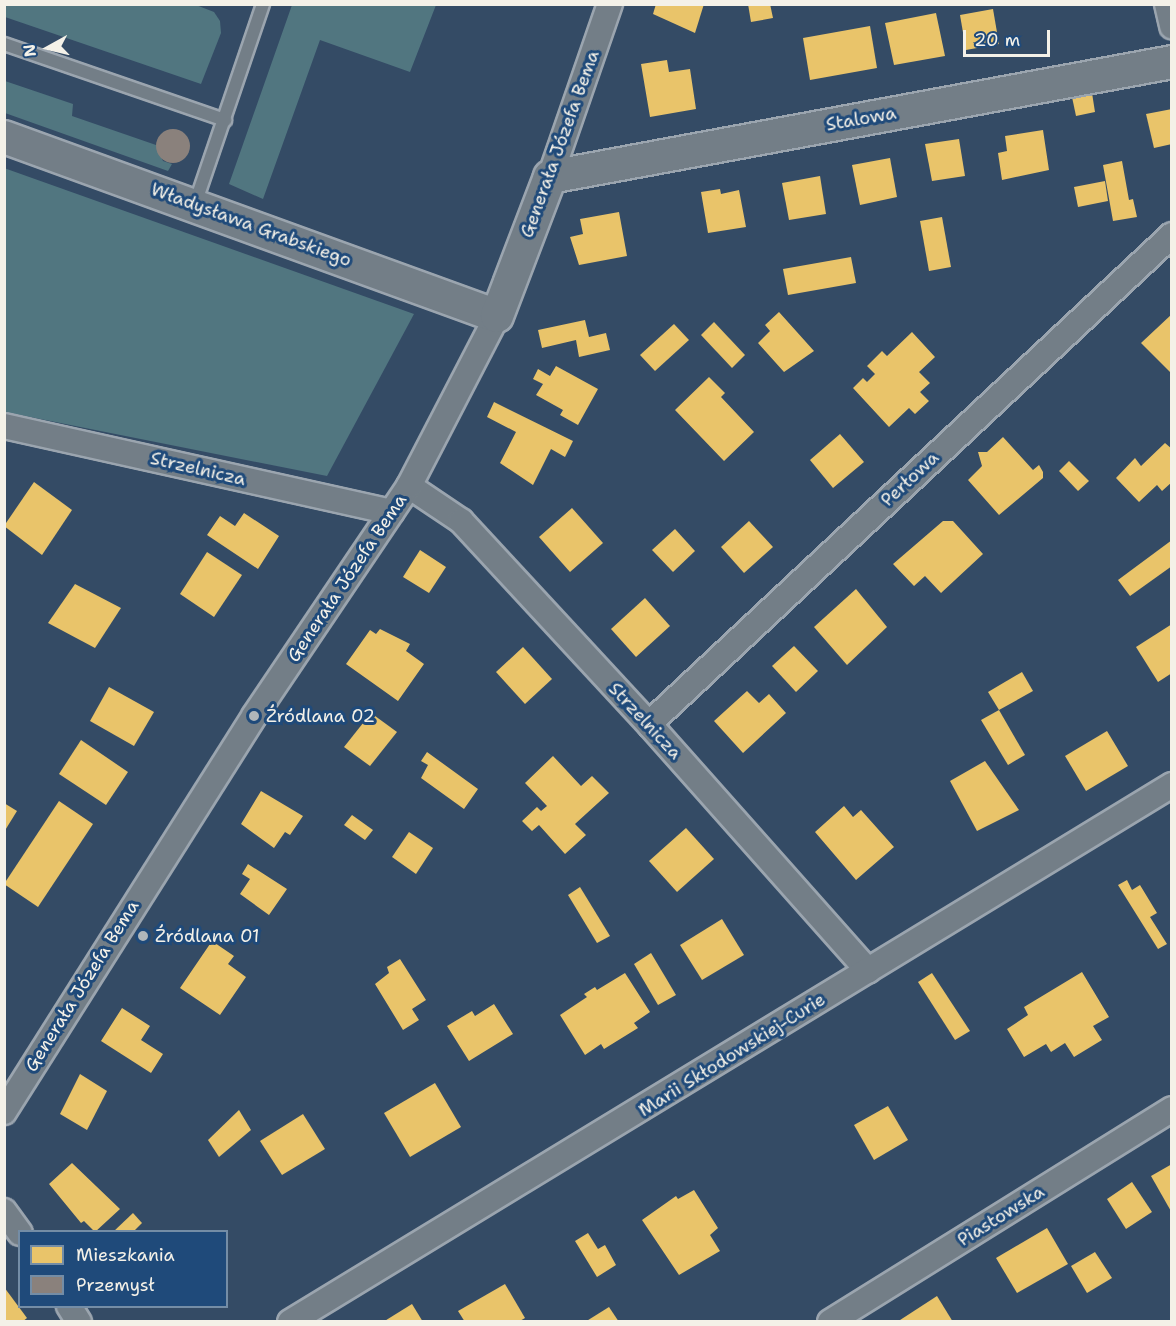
<!DOCTYPE html>
<html>
<head>
<meta charset="utf-8">
<style>
  body { margin:0 }
  #map { position:relative; width:1176px; height:1326px; overflow:hidden; background:#344b65; font-family:"Shantell Sans",sans-serif }
  div>[style] { position:absolute }
  [style*='--x'] { left:calc(var(--x)*1px); top:calc(var(--y)*1px); width:calc(var(--w)*1px); rotate:calc(var(--a)*1deg) }
  .green>* { inset:0; background:#517680 }
  .homes>* { inset:0; background:#e9c46a }
  .industry>* { inset:0; background:#8a817c }
  .round { border-radius:50% }
  .roads { filter:drop-shadow(2px 0 #9ba5af) drop-shadow(-2px 0 #9ba5af) drop-shadow(0 2px #9ba5af) drop-shadow(0 -2px #9ba5af) }
  .service>* { height:12px; margin:-6px; padding:0 6px; transform-origin:6px; border-radius:6px; background:#737e87 }
  .minor>* { height:24px; margin:-12px; padding:0 12px; transform-origin:12px; border-radius:12px; background:#737e87 }
  .tertiary>* { height:32px; margin:-16px; padding:0 16px; transform-origin:16px; border-radius:16px; background:#737e87 }
  .dots>* { width:16px; height:16px; translate:-50% -50%; box-sizing:border-box; border:3px solid #1f4a7a; border-radius:50% }
  span { translate:-50% -50%; white-space:nowrap; text-align:center; line-height:1.15; -webkit-text-stroke:6px #1f4a7a; paint-order:stroke }
  .street-label { font-size:18px; color:#f4f1e8 }
  .poi-label { font-size:18px; color:#f4f1e8 }
  .left { translate:0 -50%; text-align:left }
  .frame { position:absolute; inset:0; border:6px solid #f4f1e8; pointer-events:none }
  .legend { position:absolute; left:18px; top:1230px; width:210px; height:78px; box-sizing:border-box; background:#1f4a7a; border:2px solid #748da6; margin:0; padding:8px 10px; list-style:none; font-size:18px; color:#f4f1e8 }
  .legend li { display:flex; align-items:center; gap:12px; height:30px }
  .legend b { width:30px; border:2px solid #748da6 }
  .north { position:absolute; left:18px; top:18px; width:60px; height:60px; -webkit-text-stroke:4px #1f4a7a; paint-order:stroke; rotate:262deg; font-size:16px; font-weight:700; line-height:24px; text-align:center; color:#f4f1e8 }
  .north::after { content:''; display:block; margin:auto; width:21px; height:27px; background:#f4f1e8; clip-path:polygon(50% 0,100% 100%,50% 72%,0 100%) }
  .scale { position:absolute; left:963px; top:30px; width:87px; height:27px; box-sizing:border-box; border:3px solid #f4f1e8; border-top:0; padding-left:8px; font-size:18px; line-height:21px; white-space:nowrap; color:#f4f1e8; -webkit-text-stroke:4px #1f4a7a; paint-order:stroke }
</style>
</head>
<body>
<div id="map">
  <div class="green">
    <i style="clip-path:polygon(5px 4px,196px 5px,214px 12px,220px 21px,221px 33px,201px 84px,5px 17px)"></i>
    <i style="clip-path:polygon(292px 5px,436px 5px,410px 72px,320px 40px,263px 199px,229px 184px)"></i>
    <i style="clip-path:polygon(5px 81px,73px 104px,72px 116px,156px 145px,163px 161px,172px 164px,168px 171px,5px 113px)"></i>
    <i style="clip-path:polygon(4px 168px,414px 314px,327px 476px,5px 412px)"></i>
  </div>
  <div class="homes">
    <i style="clip-path:polygon(656px 4px,704px 4px,695px 33px,653px 14px)"></i>
    <i style="clip-path:polygon(748px 4px,770px 4px,773px 18px,751px 22px)"></i>
    <i style="clip-path:polygon(993px 9px,999px 44px,966px 50px,960px 15px)"></i>
    <i style="clip-path:polygon(936px 13px,945px 56px,894px 65px,885px 23px)"></i>
    <i style="clip-path:polygon(870px 26px,877px 68px,810px 80px,803px 38px)"></i>
    <i style="clip-path:polygon(667px 60px,669px 72px,690px 69px,696px 109px,650px 117px,641px 64px)"></i>
    <i style="clip-path:polygon(1092px 93px,1095px 112px,1076px 116px,1072px 97px)"></i>
    <i style="clip-path:polygon(1172px 109px,1172px 144px,1154px 148px,1146px 114px)"></i>
    <i style="clip-path:polygon(1043px 130px,1049px 170px,1002px 180px,998px 153px,1007px 151px,1005px 136px)"></i>
    <i style="clip-path:polygon(959px 139px,965px 176px,932px 181px,925px 144px)"></i>
    <i style="clip-path:polygon(890px 158px,897px 197px,860px 205px,852px 165px)"></i>
    <i style="clip-path:polygon(1122px 161px,1129px 200px,1133px 199px,1137px 217px,1113px 221px,1103px 165px)"></i>
    <i style="clip-path:polygon(820px 176px,826px 214px,789px 220px,782px 183px)"></i>
    <i style="clip-path:polygon(1105px 181px,1108px 201px,1078px 207px,1074px 187px)"></i>
    <i style="clip-path:polygon(720px 189px,721px 194px,739px 190px,746px 227px,708px 233px,701px 192px)"></i>
    <i style="clip-path:polygon(619px 212px,627px 256px,579px 265px,570px 237px,583px 234px,580px 219px)"></i>
    <i style="clip-path:polygon(942px 217px,951px 267px,929px 271px,920px 221px)"></i>
    <i style="clip-path:polygon(851px 257px,856px 283px,788px 295px,783px 269px)"></i>
    <i style="clip-path:polygon(779px 312px,814px 351px,784px 372px,758px 343px,770px 331px,765px 325px)"></i>
    <i style="clip-path:polygon(1172px 314px,1172px 374px,1141px 343px)"></i>
    <i style="clip-path:polygon(585px 320px,589px 337px,606px 333px,610px 350px,579px 357px,576px 340px,542px 348px,538px 330px)"></i>
    <i style="clip-path:polygon(714px 322px,745px 355px,732px 368px,701px 335px)"></i>
    <i style="clip-path:polygon(674px 324px,689px 340px,655px 371px,640px 355px)"></i>
    <i style="clip-path:polygon(912px 332px,935px 357px,919px 372px,930px 383px,920px 392px,929px 401px,915px 414px,909px 408px,889px 427px,853px 388px,863px 378px,867px 382px,875px 374px,867px 366px,882px 351px,887px 356px)"></i>
    <i style="clip-path:polygon(556px 366px,598px 389px,578px 425px,560px 415px,563px 410px,536px 395px,543px 384px,533px 379px,538px 369px,550px 376px)"></i>
    <i style="clip-path:polygon(709px 377px,725px 393px,721px 397px,754px 432px,724px 461px,675px 410px)"></i>
    <i style="clip-path:polygon(494px 402px,573px 441px,565px 457px,551px 449px,533px 485px,500px 463px,516px 432px,487px 417px)"></i>
    <i style="clip-path:polygon(840px 434px,864px 462px,833px 488px,810px 460px)"></i>
    <i style="clip-path:polygon(1003px 437px,1033px 470px,1039px 465px,1043px 472px,1043px 478px,999px 515px,968px 480px,982px 466px,978px 452px,987px 452px)"></i>
    <i style="clip-path:polygon(1165px 443px,1172px 449px,1172px 482px,1162px 491px,1157px 485px,1139px 502px,1116px 478px,1135px 458px,1141px 466px)"></i>
    <i style="clip-path:polygon(1069px 461px,1089px 481px,1078px 491px,1059px 471px)"></i>
    <i style="clip-path:polygon(34px 482px,72px 510px,42px 555px,4px 526px)"></i>
    <i style="clip-path:polygon(572px 508px,603px 543px,570px 572px,539px 537px)"></i>
    <i style="clip-path:polygon(244px 513px,279px 536px,258px 569px,207px 535px,220px 516px,235px 526px)"></i>
    <i style="clip-path:polygon(749px 521px,773px 547px,744px 573px,721px 547px)"></i>
    <i style="clip-path:polygon(943px 521px,953px 521px,983px 554px,941px 593px,925px 576px,914px 586px,893px 564px)"></i>
    <i style="clip-path:polygon(675px 529px,695px 551px,673px 572px,652px 550px)"></i>
    <i style="clip-path:polygon(1172px 540px,1172px 566px,1130px 596px,1118px 580px)"></i>
    <i style="clip-path:polygon(420px 550px,446px 567px,429px 593px,403px 577px)"></i>
    <i style="clip-path:polygon(207px 552px,242px 575px,214px 617px,180px 594px)"></i>
    <i style="clip-path:polygon(75px 584px,121px 608px,95px 648px,48px 623px)"></i>
    <i style="clip-path:polygon(856px 589px,887px 627px,847px 665px,814px 627px)"></i>
    <i style="clip-path:polygon(645px 598px,670px 626px,636px 657px,611px 629px)"></i>
    <i style="clip-path:polygon(1172px 624px,1172px 673px,1158px 682px,1136px 647px)"></i>
    <i style="clip-path:polygon(380px 629px,410px 644px,406px 651px,424px 664px,398px 701px,346px 664px,370px 630px,376px 634px)"></i>
    <i style="clip-path:polygon(794px 646px,818px 671px,796px 692px,772px 666px)"></i>
    <i style="clip-path:polygon(523px 647px,552px 679px,525px 704px,496px 672px)"></i>
    <i style="clip-path:polygon(1022px 672px,1033px 691px,999px 710px,988px 692px)"></i>
    <i style="clip-path:polygon(109px 687px,154px 712px,134px 746px,90px 721px)"></i>
    <i style="clip-path:polygon(747px 691px,759px 703px,769px 694px,786px 713px,743px 753px,714px 721px)"></i>
    <i style="clip-path:polygon(999px 710px,1025px 755px,1008px 765px,981px 720px)"></i>
    <i style="clip-path:polygon(371px 713px,397px 732px,370px 766px,344px 747px)"></i>
    <i style="clip-path:polygon(1107px 731px,1128px 766px,1086px 791px,1065px 756px)"></i>
    <i style="clip-path:polygon(81px 740px,128px 772px,106px 805px,59px 774px)"></i>
    <i style="clip-path:polygon(427px 752px,478px 789px,464px 809px,421px 778px,428px 765px,421px 761px)"></i>
    <i style="clip-path:polygon(553px 756px,581px 786px,592px 776px,609px 793px,575px 824px,586px 835px,565px 854px,539px 825px,532px 831px,522px 821px,537px 807px,541px 811px,547px 806px,525px 783px)"></i>
    <i style="clip-path:polygon(985px 761px,1019px 810px,977px 831px,950px 781px)"></i>
    <i style="clip-path:polygon(261px 791px,303px 816px,290px 835px,285px 832px,274px 848px,241px 824px)"></i>
    <i style="clip-path:polygon(59px 801px,93px 824px,38px 907px,4px 884px)"></i>
    <i style="clip-path:polygon(4px 803px,17px 811px,4px 832px)"></i>
    <i style="clip-path:polygon(844px 806px,853px 817px,861px 810px,894px 847px,856px 880px,815px 832px)"></i>
    <i style="clip-path:polygon(352px 815px,373px 830px,365px 840px,344px 825px)"></i>
    <i style="clip-path:polygon(686px 828px,714px 859px,677px 892px,649px 861px)"></i>
    <i style="clip-path:polygon(409px 832px,433px 848px,416px 874px,392px 857px)"></i>
    <i style="clip-path:polygon(248px 864px,287px 889px,269px 915px,240px 894px,250px 879px,242px 874px)"></i>
    <i style="clip-path:polygon(1127px 880px,1132px 890px,1140px 885px,1157px 913px,1150px 917px,1167px 944px,1158px 949px,1118px 885px)"></i>
    <i style="clip-path:polygon(580px 887px,610px 936px,597px 943px,568px 895px)"></i>
    <i style="clip-path:polygon(722px 919px,744px 955px,702px 980px,680px 945px)"></i>
    <i style="clip-path:polygon(212px 941px,234px 956px,228px 964px,246px 977px,220px 1015px,180px 988px)"></i>
    <i style="clip-path:polygon(651px 953px,676px 995px,658px 1005px,634px 964px)"></i>
    <i style="clip-path:polygon(400px 959px,426px 1000px,412px 1009px,419px 1020px,403px 1030px,375px 984px,389px 973px,387px 967px)"></i>
    <i style="clip-path:polygon(1082px 972px,1109px 1017px,1093px 1026px,1102px 1040px,1074px 1057px,1065px 1043px,1051px 1052px,1046px 1044px,1024px 1057px,1007px 1029px,1028px 1015px,1024px 1007px)"></i>
    <i style="clip-path:polygon(625px 973px,650px 1012px,634px 1023px,638px 1028px,604px 1049px,601px 1044px,585px 1055px,560px 1015px,587px 997px,584px 994px,595px 987px,597px 990px)"></i>
    <i style="clip-path:polygon(932px 973px,970px 1031px,955px 1040px,918px 982px)"></i>
    <i style="clip-path:polygon(494px 1004px,513px 1034px,469px 1061px,447px 1026px,472px 1011px,475px 1016px)"></i>
    <i style="clip-path:polygon(122px 1008px,150px 1026px,141px 1040px,163px 1054px,151px 1073px,101px 1041px)"></i>
    <i style="clip-path:polygon(80px 1074px,107px 1091px,87px 1130px,60px 1114px)"></i>
    <i style="clip-path:polygon(435px 1083px,461px 1127px,410px 1157px,384px 1113px)"></i>
    <i style="clip-path:polygon(888px 1106px,908px 1140px,874px 1160px,854px 1125px)"></i>
    <i style="clip-path:polygon(239px 1110px,251px 1130px,219px 1157px,208px 1140px)"></i>
    <i style="clip-path:polygon(303px 1114px,325px 1149px,282px 1175px,260px 1141px)"></i>
    <i style="clip-path:polygon(72px 1163px,120px 1209px,95px 1232px,84px 1221px,81px 1223px,49px 1184px)"></i>
    <i style="clip-path:polygon(1172px 1164px,1172px 1213px,1151px 1176px)"></i>
    <i style="clip-path:polygon(1132px 1182px,1152px 1212px,1126px 1229px,1107px 1199px)"></i>
    <i style="clip-path:polygon(694px 1190px,718px 1228px,710px 1235px,720px 1251px,679px 1275px,642px 1220px,676px 1196px,678px 1199px)"></i>
    <i style="clip-path:polygon(133px 1213px,142px 1223px,133px 1232px,113px 1232px)"></i>
    <i style="clip-path:polygon(1047px 1228px,1068px 1264px,1017px 1293px,996px 1258px)"></i>
    <i style="clip-path:polygon(588px 1233px,598px 1249px,605px 1245px,616px 1265px,597px 1277px,575px 1241px)"></i>
    <i style="clip-path:polygon(1095px 1252px,1112px 1278px,1087px 1293px,1071px 1266px)"></i>
    <i style="clip-path:polygon(505px 1284px,525px 1318px,518px 1322px,465px 1322px,458px 1311px)"></i>
    <i style="clip-path:polygon(4px 1287px,27px 1318px,22px 1322px,4px 1322px)"></i>
    <i style="clip-path:polygon(937px 1296px,953px 1322px,897px 1322px)"></i>
    <i style="clip-path:polygon(412px 1304px,423px 1322px,383px 1322px)"></i>
    <i style="clip-path:polygon(609px 1307px,619px 1322px,585px 1322px)"></i>
  </div>
  <div class="industry">
    <i class="round" style="left:156px;top:129px;width:34px;height:34px"></i>
  </div>
  <div class="roads">
    <div class="service">
      <i style="--x:4;--y:44;--w:234;--a:19"></i>
      <i style="--x:195;--y:204;--w:211;--a:-71.2"></i>
    </div>
    <div class="minor">
      <i style="--x:1167;--y:4;--w:23;--a:77"></i>
      <i style="--x:550;--y:177;--w:183;--a:-70.9"></i>
      <i style="--x:4;--y:426;--w:397;--a:12.5"></i>
      <i style="--x:409;--y:486;--w:63;--a:33.9"></i>
      <i style="--x:461;--y:521;--w:277;--a:47.2"></i>
      <i style="--x:649;--y:724;--w:330;--a:48.4"></i>
      <i style="--x:649;--y:724;--w:716;--a:-43.08"></i>
      <i style="--x:4;--y:1112;--w:468;--a:-57.7"></i>
      <i style="--x:254;--y:716;--w:277;--a:-56"></i>
      <i style="--x:409;--y:486;--w:191;--a:-62.6"></i>
      <i style="--x:4;--y:1211;--w:27;--a:54"></i>
      <i style="--x:69;--y:1306;--w:19;--a:58"></i>
      <i style="--x:290;--y:1322;--w:1033;--a:-31.33"></i>
      <i style="--x:830;--y:1322;--w:403;--a:-31.9"></i>
    </div>
    <div class="tertiary">
      <i style="--x:4;--y:137;--w:524;--a:19.96"></i>
      <i style="--x:497;--y:316;--w:149;--a:-69.1"></i>
      <i style="--x:550;--y:177;--w:633;--a:-10.47"></i>
    </div>
  </div>
  <div class="dots">
    <i style="left:254px;top:716px;background:#b1b7ba"></i>
    <i style="left:143px;top:936px;background:#b1b7ba"></i>
  </div>
  <div class="street-label">
    <span style="left:861px;top:119px;rotate:-10deg">Stalowa</span>
    <span style="left:560px;top:144px;rotate:-70deg">Generała Józefa Bema</span>
    <span style="left:251px;top:225px;rotate:20deg">Władysława Grabskiego</span>
    <span style="left:198px;top:469px;rotate:13deg">Strzelnicza</span>
    <span style="left:910px;top:479px;rotate:-43deg">Perłowa</span>
    <span style="left:347px;top:578px;rotate:-56deg">Generała Józefa Bema</span>
    <span style="left:645px;top:721px;rotate:47deg">Strzelnicza</span>
    <span style="left:82px;top:986px;rotate:-58deg">Generała Józefa Bema</span>
    <span style="left:732px;top:1055px;rotate:-32deg">Marii Skłodowskiej-Curie</span>
    <span style="left:1001px;top:1216px;rotate:-32deg">Piastowska</span>
  </div>
  <div class="poi-label">
    <span class="left" style="left:266px;top:716px">Źródlana 02</span>
    <span class="left" style="left:155px;top:936px">Źródlana 01</span>
  </div>
  <div class="frame"></div>
  <ul class="legend">
  <li><b style="height:16px;background:#e9c46a"></b>Mieszkania</li>
  <li><b style="height:16px;background:#8a817c"></b>Przemysł</li>
  </ul>
  <div class="north">N</div>
  <div class="scale">20 m</div>
</div>
</body>
</html>
